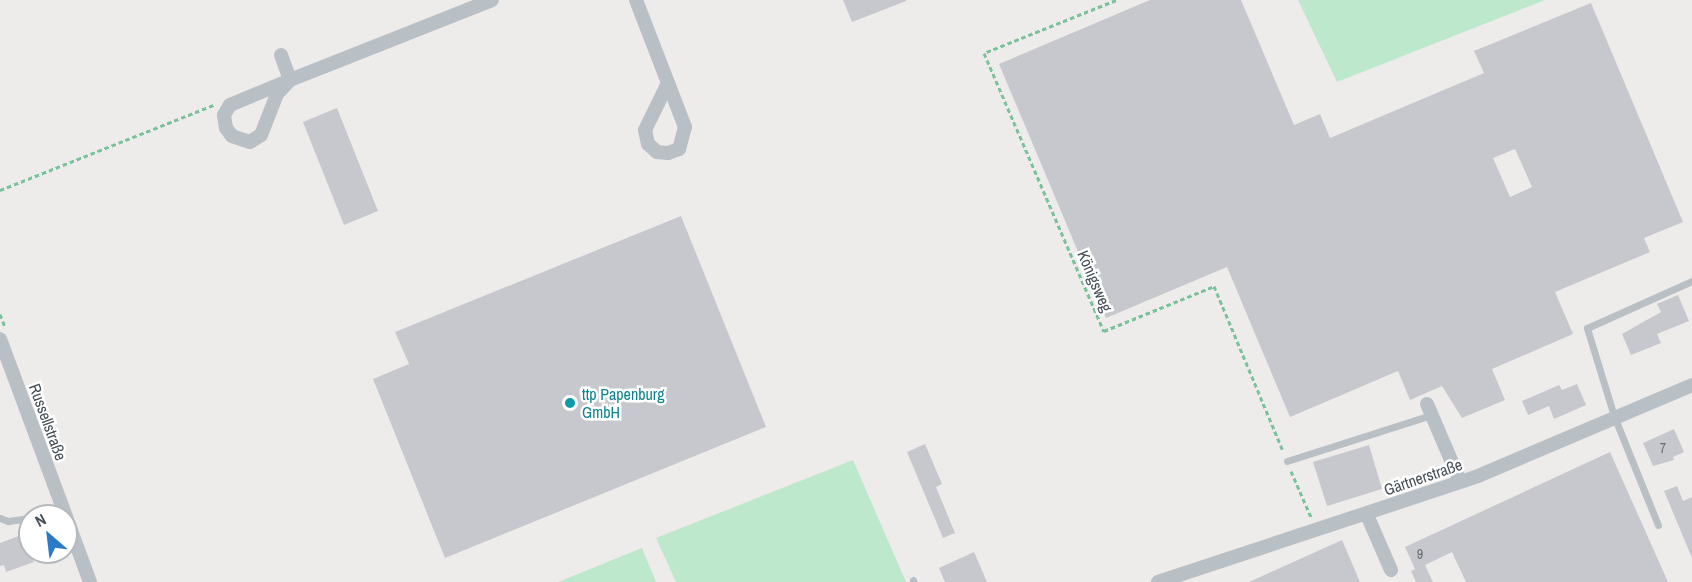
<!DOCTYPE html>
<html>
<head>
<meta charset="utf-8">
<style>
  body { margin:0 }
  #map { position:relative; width:1692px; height:582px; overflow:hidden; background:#eeebeb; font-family:"Archivo Narrow",sans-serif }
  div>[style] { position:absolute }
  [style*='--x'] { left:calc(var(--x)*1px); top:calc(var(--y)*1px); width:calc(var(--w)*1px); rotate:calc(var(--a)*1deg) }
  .green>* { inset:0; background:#bde8cb }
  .building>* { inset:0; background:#c6c8ce }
  .path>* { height:3px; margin-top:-1.5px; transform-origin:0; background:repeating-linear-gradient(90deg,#79c29a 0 4.5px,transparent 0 7.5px) }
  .service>* { height:7px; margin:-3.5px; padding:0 3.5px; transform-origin:3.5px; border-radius:3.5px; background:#b8c0c6 }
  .minor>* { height:14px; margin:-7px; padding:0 7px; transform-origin:7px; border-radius:7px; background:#b8c0c6 }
  .dots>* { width:16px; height:16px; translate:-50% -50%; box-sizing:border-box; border:3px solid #fff; border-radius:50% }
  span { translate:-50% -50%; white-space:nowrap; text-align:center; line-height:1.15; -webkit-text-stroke:5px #fff; paint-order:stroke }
  .number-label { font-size:14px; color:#666d74 }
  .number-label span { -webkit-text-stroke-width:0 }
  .street-label { font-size:16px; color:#464f56 }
  .culture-label { font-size:16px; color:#0d838f }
  .left { translate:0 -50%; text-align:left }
  .north { position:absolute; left:18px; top:504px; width:60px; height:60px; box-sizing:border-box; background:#fff; border:2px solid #b5b9bb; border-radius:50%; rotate:332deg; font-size:16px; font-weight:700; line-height:24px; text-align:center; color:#464f56 }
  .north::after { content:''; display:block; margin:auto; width:21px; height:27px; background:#2c79c7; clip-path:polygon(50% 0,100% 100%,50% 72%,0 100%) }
</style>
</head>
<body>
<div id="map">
  <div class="green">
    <i style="clip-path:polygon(1298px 0,1545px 0,1337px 82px)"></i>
    <i style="clip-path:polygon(853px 460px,906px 582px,676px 582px,656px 538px)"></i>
    <i style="clip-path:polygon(642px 548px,656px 582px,558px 582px)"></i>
  </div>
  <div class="building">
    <i style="clip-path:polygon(843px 0,906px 0,906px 1px,852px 22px)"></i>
    <i style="clip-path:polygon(evenodd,1150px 0,1241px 0,1294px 125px,1320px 114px,1330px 138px,1484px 73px,1474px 51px,1591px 3px,1683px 222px,1644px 238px,1650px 252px,1555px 292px,1573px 334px,1492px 369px,1505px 400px,1462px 418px,1442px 386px,1410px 400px,1398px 371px,1290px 417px,1227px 267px,1106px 318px,999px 64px,1150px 0,1515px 149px,1532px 187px,1510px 197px,1493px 158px,1515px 149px)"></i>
    <i style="clip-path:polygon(337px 108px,378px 211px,344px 225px,303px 122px)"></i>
    <i style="clip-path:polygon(681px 216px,766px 427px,445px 558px,373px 379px,409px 364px,395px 332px)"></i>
    <i style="clip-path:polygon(1678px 295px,1689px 321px,1657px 334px,1661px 343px,1631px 355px,1622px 334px,1661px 312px,1657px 304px)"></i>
    <i style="clip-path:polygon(1577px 384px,1586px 405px,1554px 419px,1549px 406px,1528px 415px,1522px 401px,1559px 385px,1562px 390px)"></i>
    <i style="clip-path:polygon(1674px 429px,1684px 452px,1673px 457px,1674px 460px,1653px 466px,1643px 443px)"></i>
    <i style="clip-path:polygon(925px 444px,942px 484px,936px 487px,955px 533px,943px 538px,907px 452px)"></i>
    <i style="clip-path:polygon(1369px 445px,1382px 489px,1327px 506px,1313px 462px)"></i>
    <i style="clip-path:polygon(1610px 452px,1668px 582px,1466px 582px,1452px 552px,1425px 565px,1433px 582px,1416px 582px,1411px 571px,1415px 569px,1405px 547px)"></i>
    <i style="clip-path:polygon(1677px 486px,1683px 501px,1692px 497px,1692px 558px,1664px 491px)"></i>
    <i style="clip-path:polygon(24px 534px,34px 562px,6px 572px,4px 565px,0 566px,0 543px)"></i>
    <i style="clip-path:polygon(1342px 540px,1360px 582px,1249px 582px)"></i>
    <i style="clip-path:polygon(974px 552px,987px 582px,945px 582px,939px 568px)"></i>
  </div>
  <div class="path">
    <i style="--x:1116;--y:0;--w:142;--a:158.1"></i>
    <i style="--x:984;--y:53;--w:303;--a:66.7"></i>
    <i style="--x:1104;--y:331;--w:119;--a:-22.2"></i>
    <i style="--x:1214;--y:286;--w:179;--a:67.3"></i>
    <i style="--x:0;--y:190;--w:230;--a:-21.7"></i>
    <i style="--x:0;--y:314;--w:14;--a:69"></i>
    <i style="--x:1291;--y:471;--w:50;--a:66.5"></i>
  </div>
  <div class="service">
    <i style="--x:1287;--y:461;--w:151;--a:-17.7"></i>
    <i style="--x:35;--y:516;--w:29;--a:-16"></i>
    <i style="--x:0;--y:518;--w:9;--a:21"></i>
    <i style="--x:8;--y:521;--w:22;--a:-8"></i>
    <i style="--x:1658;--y:525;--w:118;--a:-112"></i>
    <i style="--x:1614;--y:416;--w:92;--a:-107.1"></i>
    <i style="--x:1587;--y:328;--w:115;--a:-24.1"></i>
    <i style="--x:913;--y:580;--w:2;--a:63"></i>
  </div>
  <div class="minor">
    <i style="--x:636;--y:0;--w:136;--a:68.9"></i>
    <i style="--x:685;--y:127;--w:23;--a:105"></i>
    <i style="--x:679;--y:149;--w:12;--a:160"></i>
    <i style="--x:668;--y:153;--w:11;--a:-175"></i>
    <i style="--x:657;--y:152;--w:12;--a:-138"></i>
    <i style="--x:648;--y:144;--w:14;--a:-102"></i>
    <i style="--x:645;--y:130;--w:52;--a:-63.9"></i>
    <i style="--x:281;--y:55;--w:27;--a:70"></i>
    <i style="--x:290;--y:80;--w:19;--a:133"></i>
    <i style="--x:277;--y:94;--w:44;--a:111.3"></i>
    <i style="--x:261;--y:135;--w:13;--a:148"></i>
    <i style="--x:250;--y:142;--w:19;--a:-162"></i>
    <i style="--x:232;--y:136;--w:10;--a:-127"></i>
    <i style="--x:226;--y:128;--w:13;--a:-99"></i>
    <i style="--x:224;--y:115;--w:12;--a:-59"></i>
    <i style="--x:230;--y:105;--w:65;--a:-22.6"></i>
    <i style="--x:290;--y:80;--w:217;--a:-21.6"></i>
    <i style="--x:0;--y:339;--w:189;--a:69.6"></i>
    <i style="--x:1427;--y:404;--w:84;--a:66.8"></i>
    <i style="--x:1367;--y:515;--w:60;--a:66.4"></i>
    <i style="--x:66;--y:517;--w:69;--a:69.7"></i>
    <i style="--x:1158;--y:582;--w:337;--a:-18.3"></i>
    <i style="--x:1478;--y:476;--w:233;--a:-23"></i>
  </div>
  <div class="dots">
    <i style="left:570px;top:403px;background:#0f9aa8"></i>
  </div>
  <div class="number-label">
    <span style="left:1663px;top:448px">7</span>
    <span style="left:1420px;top:554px">9</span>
  </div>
  <div class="street-label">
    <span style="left:1095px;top:281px;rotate:67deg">Königsweg</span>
    <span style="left:48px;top:422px;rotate:70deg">Russellstraße</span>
    <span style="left:1423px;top:477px;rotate:-19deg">Gärtnerstraße</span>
  </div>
  <div class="culture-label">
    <span class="left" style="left:582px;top:403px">ttp Papenburg<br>GmbH</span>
  </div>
  <div class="north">N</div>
</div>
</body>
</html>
